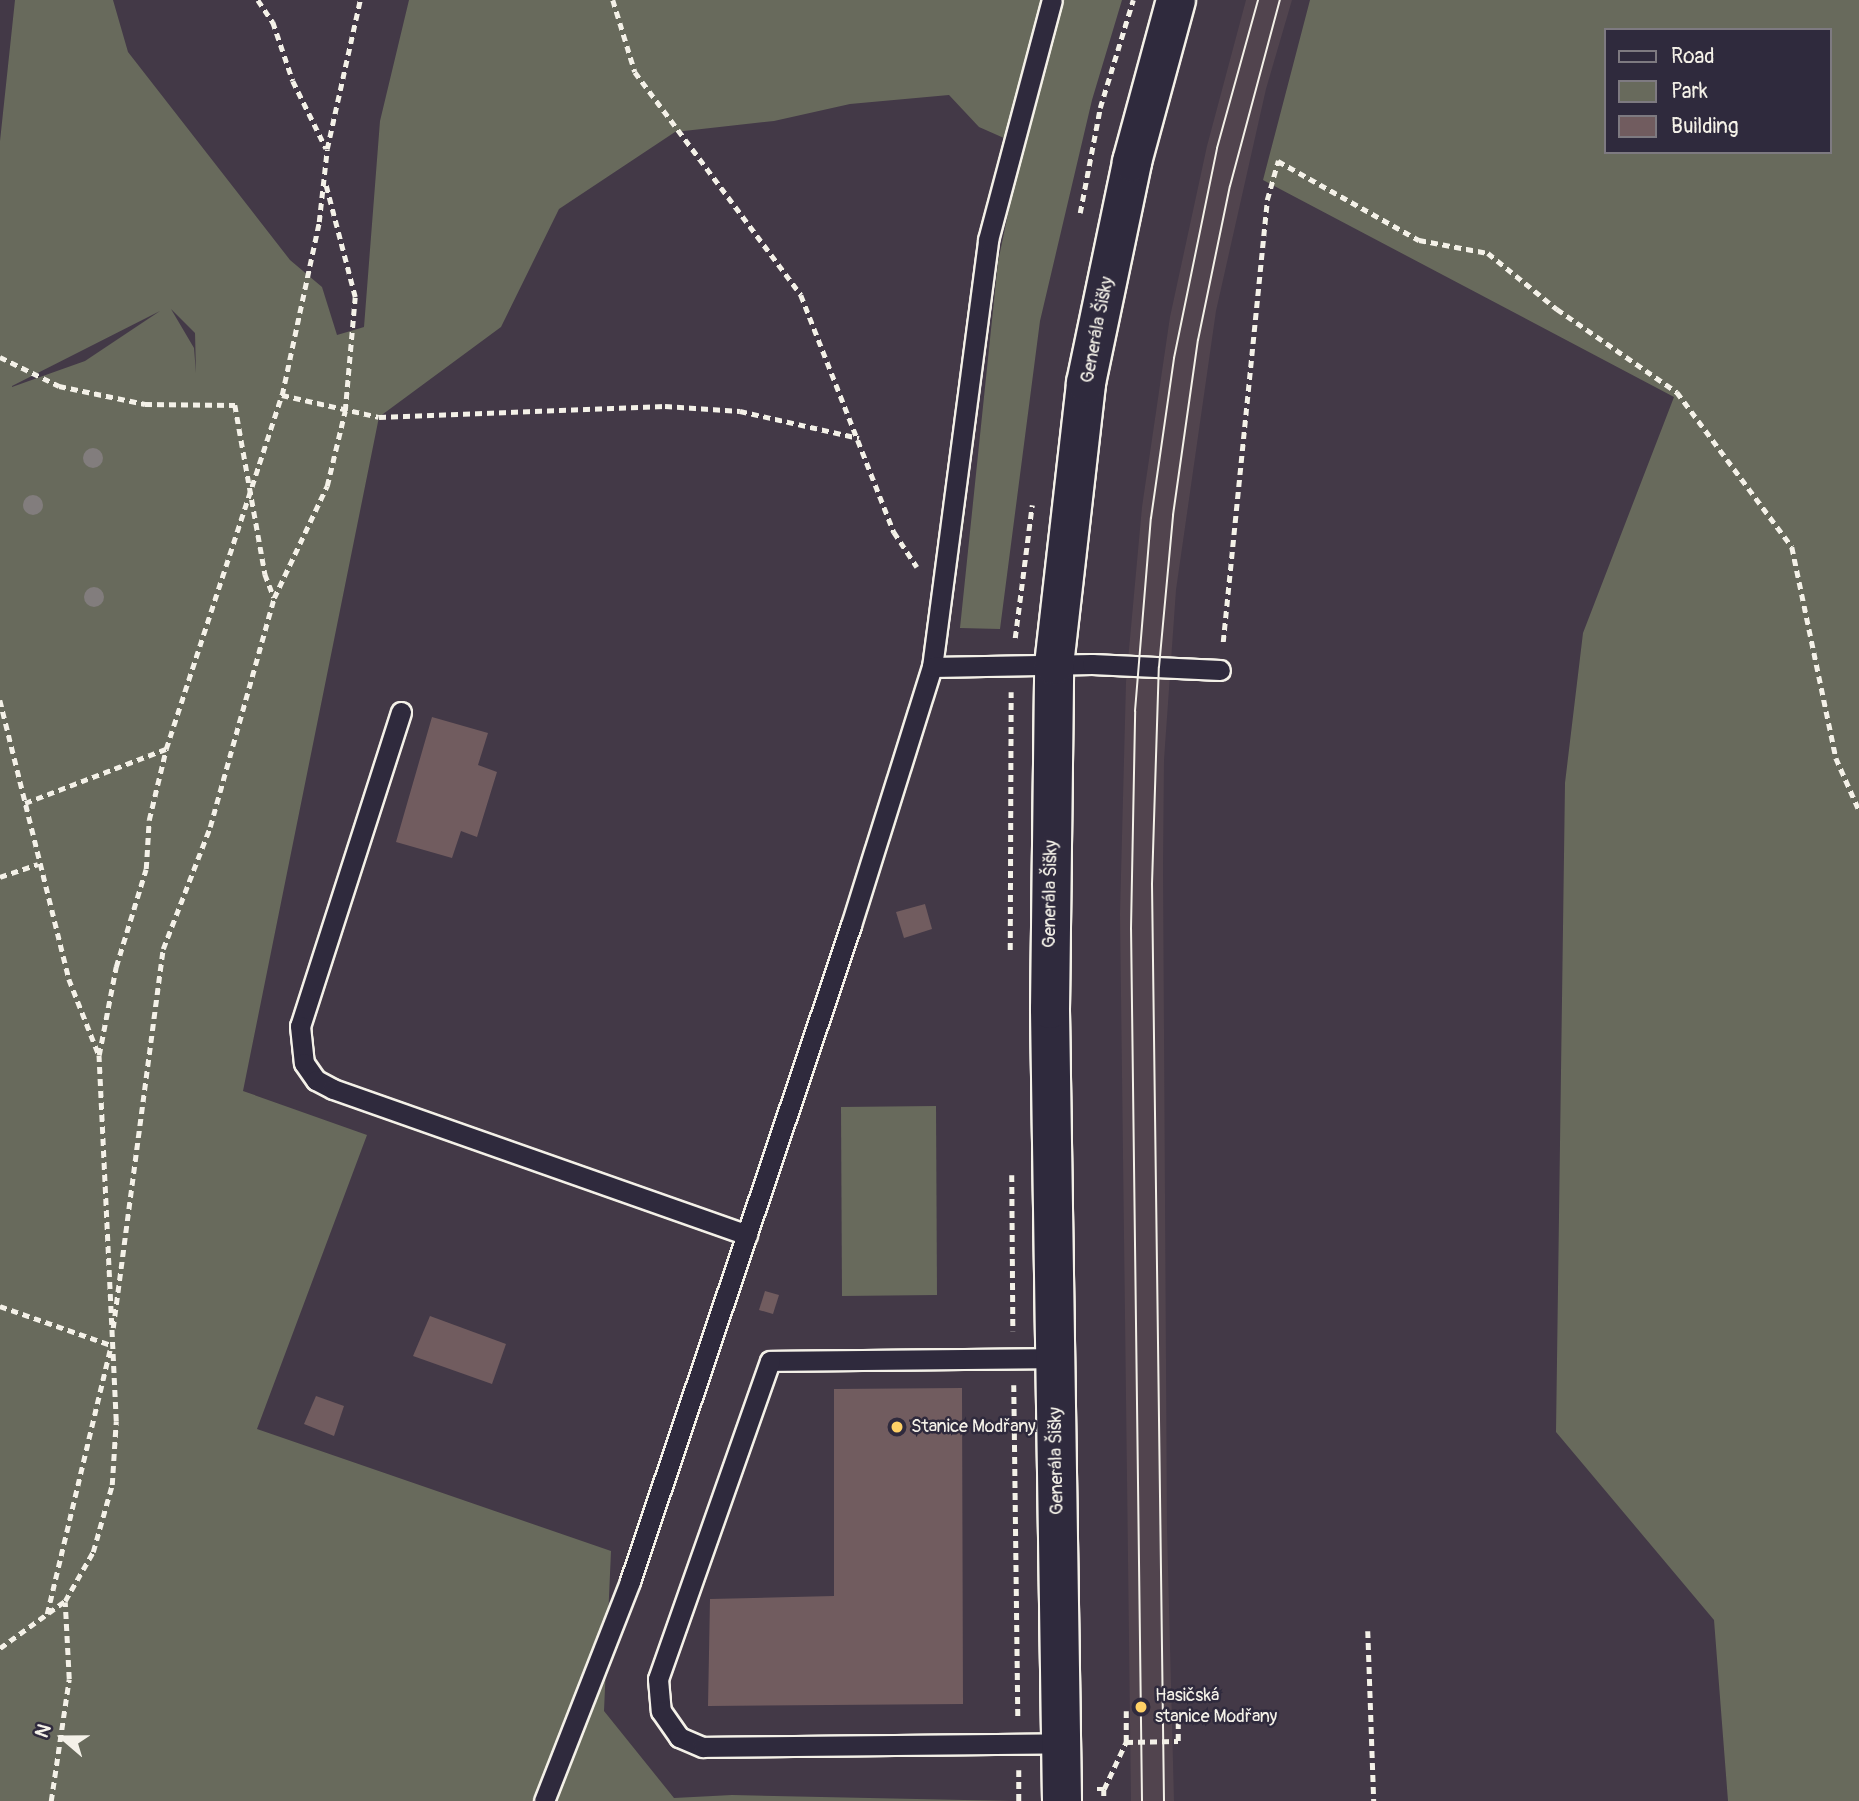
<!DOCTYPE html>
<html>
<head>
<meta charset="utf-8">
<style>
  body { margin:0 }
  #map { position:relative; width:1859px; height:1801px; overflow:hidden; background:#433947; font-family:Pangolin,sans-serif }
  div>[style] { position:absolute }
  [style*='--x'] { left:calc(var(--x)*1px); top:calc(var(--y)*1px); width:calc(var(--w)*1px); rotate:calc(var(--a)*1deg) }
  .built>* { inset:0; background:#51444e }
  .green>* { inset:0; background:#686a5c }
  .building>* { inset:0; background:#715c5f }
  .path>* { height:4.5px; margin-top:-2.25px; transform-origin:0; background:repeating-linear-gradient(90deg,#f4f1e8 0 7px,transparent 0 12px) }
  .roads { filter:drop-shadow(2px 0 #f4f1e8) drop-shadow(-2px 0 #f4f1e8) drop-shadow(0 2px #f4f1e8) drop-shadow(0 -2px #f4f1e8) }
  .lane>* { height:19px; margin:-9.5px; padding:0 9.5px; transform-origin:9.5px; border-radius:9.5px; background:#2f2a3d }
  .secondary>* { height:38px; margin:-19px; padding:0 19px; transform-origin:19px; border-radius:19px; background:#2f2a3d }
  .tram>* { height:2px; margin:-1px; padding:0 1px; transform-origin:1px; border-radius:1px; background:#f4f1e8 }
  .trees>* { width:20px; height:20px; margin:-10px; border-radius:50%; background:#827d7d }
  .dots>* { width:19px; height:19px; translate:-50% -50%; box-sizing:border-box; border:4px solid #2f2a3d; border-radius:50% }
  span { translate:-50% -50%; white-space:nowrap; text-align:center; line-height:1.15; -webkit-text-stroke:5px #2f2a3d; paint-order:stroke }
  .street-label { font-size:18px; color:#f4f1e8 }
  .poi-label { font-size:18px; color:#f4f1e8 }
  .left { translate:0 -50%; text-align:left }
  .legend { position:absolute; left:1604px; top:28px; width:228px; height:126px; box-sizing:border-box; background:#2f2a3d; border:2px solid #7e7a81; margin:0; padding:9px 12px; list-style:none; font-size:21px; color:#f4f1e8 }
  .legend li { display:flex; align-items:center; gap:14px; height:35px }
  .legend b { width:35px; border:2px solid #7e7a81 }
  .north { position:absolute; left:28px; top:1703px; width:70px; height:70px; -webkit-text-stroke:5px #2f2a3d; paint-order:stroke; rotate:290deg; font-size:19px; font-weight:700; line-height:28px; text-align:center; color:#f4f1e8 }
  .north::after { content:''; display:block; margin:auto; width:24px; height:32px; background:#f4f1e8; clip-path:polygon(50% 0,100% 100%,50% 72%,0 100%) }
</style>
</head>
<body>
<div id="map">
  <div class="built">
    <i style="clip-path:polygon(1246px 0,1292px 0,1266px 89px,1216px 311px,1176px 590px,1164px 760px,1163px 868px,1167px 1528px,1174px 1801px,1131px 1801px,1120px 914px,1126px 682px,1142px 507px,1170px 317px,1207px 146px)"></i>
  </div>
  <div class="green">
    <i style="clip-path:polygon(evenodd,15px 0,113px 0,128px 52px,290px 260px,322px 287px,337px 335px,364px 327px,380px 121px,409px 0,1122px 0,1092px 100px,1040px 321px,1000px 629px,960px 628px,998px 262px,1022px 146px,979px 127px,949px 95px,850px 104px,774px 121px,675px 132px,559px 209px,501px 327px,379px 417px,243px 1091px,367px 1135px,257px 1429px,611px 1551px,604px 1711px,674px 1798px,732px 1795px,1012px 1801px,0 1801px,0 141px,15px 0,171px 309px,195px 333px,196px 373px,194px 348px,171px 309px,15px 0,160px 311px,85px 361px,12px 387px,12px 386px,160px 311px)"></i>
    <i style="clip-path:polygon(evenodd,1310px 0,1859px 0,1859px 1801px,1728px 1801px,1714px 1620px,1556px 1432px,1565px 783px,1583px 633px,1674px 397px,1263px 180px,1310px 0,1605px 30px,1829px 30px,1829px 152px,1605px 152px,1605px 30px)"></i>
    <i style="clip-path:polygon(936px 1106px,937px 1295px,842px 1296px,841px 1107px)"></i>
  </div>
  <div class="building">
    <i style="clip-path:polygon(432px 717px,488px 733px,478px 765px,497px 772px,477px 837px,461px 831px,452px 858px,396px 842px)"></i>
    <i style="clip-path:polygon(925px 904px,932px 929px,904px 938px,896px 912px)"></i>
    <i style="clip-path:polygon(765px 1291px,779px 1295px,773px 1314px,759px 1310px)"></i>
    <i style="clip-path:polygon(430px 1316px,506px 1344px,492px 1384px,413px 1356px)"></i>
    <i style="clip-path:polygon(962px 1388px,963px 1704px,708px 1706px,710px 1599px,834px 1596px,834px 1389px)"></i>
    <i style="clip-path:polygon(316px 1396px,344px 1406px,334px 1436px,304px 1424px)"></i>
  </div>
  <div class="path">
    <i style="--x:258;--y:0;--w:27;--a:56"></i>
    <i style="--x:273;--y:22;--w:62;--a:71.3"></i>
    <i style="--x:293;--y:81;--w:75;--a:63.8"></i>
    <i style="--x:613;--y:0;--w:75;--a:73"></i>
    <i style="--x:635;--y:72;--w:278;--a:53.3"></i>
    <i style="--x:801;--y:295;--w:255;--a:68.6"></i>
    <i style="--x:894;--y:532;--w:42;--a:56.7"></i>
    <i style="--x:1080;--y:213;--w:107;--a:-79.2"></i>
    <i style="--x:1100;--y:108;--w:113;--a:-73"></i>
    <i style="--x:0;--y:357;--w:66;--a:26.2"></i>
    <i style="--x:59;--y:386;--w:88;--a:11.8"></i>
    <i style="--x:145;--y:404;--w:90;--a:0.6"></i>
    <i style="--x:235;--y:405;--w:172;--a:79.9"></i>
    <i style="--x:265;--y:574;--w:25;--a:69"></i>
    <i style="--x:282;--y:395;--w:99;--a:12.8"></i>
    <i style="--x:379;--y:417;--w:286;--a:-2.2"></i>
    <i style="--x:665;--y:406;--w:75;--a:3.8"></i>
    <i style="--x:740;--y:411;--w:122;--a:12.8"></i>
    <i style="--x:1015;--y:638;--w:134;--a:-82.7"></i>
    <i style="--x:1223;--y:642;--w:444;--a:-84.3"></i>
    <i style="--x:1267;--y:200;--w:41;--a:-74.2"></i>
    <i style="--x:1278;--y:161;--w:162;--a:29.3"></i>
    <i style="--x:1419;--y:240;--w:70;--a:10.7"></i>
    <i style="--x:1488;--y:253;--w:89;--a:39.1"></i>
    <i style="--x:1557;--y:309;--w:146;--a:34.7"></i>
    <i style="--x:1677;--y:392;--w:193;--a:53.4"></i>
    <i style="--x:1792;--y:547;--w:216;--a:78.2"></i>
    <i style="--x:1836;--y:758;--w:57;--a:66.1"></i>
    <i style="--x:0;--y:700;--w:287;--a:76.1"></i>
    <i style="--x:69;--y:979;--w:82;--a:68.5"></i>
    <i style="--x:25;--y:803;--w:151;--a:-21"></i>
    <i style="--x:0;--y:877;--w:40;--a:-18.9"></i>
    <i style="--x:1010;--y:950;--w:258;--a:-89.8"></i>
    <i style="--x:1012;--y:1175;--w:156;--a:89.6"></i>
    <i style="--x:0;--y:1306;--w:118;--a:19.4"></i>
    <i style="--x:113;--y:1328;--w:382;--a:-82.5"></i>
    <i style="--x:163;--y:949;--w:131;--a:-68.9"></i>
    <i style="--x:210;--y:827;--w:238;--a:-74.4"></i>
    <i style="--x:274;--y:598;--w:124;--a:-64.7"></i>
    <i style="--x:327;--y:486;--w:77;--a:-76.5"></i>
    <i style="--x:345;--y:411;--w:114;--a:-85"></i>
    <i style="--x:355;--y:297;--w:119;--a:-104.6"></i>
    <i style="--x:1014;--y:1385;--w:331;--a:89.3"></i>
    <i style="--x:47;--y:1614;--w:271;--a:-76.6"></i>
    <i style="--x:1368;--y:1631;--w:170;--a:88"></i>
    <i style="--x:0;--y:1648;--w:80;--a:-35.9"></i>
    <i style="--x:65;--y:1601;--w:56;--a:-60.3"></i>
    <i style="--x:93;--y:1552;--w:70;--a:-74.2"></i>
    <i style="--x:112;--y:1485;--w:64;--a:-86.4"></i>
    <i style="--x:116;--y:1421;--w:366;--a:-92.7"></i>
    <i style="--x:99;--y:1055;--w:90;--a:-79.1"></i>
    <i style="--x:116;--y:967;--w:102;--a:-73"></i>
    <i style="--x:146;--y:869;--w:49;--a:-86.5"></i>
    <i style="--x:149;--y:820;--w:73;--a:-76.5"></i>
    <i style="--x:166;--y:749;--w:373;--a:-71.9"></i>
    <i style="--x:282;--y:395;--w:177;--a:-77.9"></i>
    <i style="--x:319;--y:222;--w:73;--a:-83.7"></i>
    <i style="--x:327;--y:149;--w:153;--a:-77.5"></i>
    <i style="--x:1126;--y:1742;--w:52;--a:-1.1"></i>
    <i style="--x:1178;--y:1741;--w:29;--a:-90"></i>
    <i style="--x:1019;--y:1770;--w:31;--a:90"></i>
    <i style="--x:1097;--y:1789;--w:7;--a:0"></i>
    <i style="--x:1104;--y:1789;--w:52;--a:-64.9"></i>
    <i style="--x:1126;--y:1742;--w:31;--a:-90"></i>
    <i style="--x:1104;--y:1789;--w:12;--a:90"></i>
    <i style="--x:51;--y:1801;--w:123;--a:-81.6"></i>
    <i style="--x:69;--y:1679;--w:77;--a:-93"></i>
  </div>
  <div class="roads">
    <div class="lane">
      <i style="--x:932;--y:667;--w:431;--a:-82.5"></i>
      <i style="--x:988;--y:240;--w:248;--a:-75.1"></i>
      <i style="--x:401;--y:712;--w:330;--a:107.8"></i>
      <i style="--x:300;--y:1026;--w:37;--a:84"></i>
      <i style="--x:304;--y:1063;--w:21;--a:55"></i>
      <i style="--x:316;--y:1080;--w:19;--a:28"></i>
      <i style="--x:333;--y:1089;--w:439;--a:19.4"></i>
      <i style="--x:1056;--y:1358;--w:286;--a:179.4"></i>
      <i style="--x:770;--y:1361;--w:337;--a:109.4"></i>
      <i style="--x:658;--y:1679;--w:32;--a:85"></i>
      <i style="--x:661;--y:1711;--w:32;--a:55"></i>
      <i style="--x:679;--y:1737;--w:26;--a:23"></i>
      <i style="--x:703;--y:1747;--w:358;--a:-0.6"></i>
      <i style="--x:544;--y:1801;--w:236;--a:-68.6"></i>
      <i style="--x:630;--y:1581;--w:692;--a:-71.38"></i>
      <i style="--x:851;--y:925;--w:270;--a:-72.6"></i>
      <i style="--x:932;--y:667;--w:160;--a:-1.1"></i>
      <i style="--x:1092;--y:664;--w:128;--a:2.7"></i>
    </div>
    <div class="secondary">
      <i style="--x:1062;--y:1801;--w:792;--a:-90.87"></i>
      <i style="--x:1050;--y:1009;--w:344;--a:-89.3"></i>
      <i style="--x:1054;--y:665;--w:284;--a:-83.5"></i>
      <i style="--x:1086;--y:383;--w:226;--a:-78.2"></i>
      <i style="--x:1132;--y:162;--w:168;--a:-74.8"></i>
    </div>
  </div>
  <div class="tram">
    <i style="--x:1142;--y:1801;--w:872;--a:-90.72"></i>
    <i style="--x:1131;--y:929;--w:218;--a:-88.9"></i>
    <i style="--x:1135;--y:711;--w:194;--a:-85.3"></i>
    <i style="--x:1151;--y:518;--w:162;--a:-81.8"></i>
    <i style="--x:1174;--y:358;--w:214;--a:-78.4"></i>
    <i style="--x:1217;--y:148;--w:154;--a:-74.5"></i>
    <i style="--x:1164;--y:1801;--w:917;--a:-90.75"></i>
    <i style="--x:1152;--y:884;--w:217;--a:-88.2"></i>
    <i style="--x:1159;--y:667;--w:153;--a:-84.7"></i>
    <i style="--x:1173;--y:515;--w:177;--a:-81.9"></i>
    <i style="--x:1198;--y:340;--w:157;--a:-78.3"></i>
    <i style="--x:1230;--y:186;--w:193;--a:-75"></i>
  </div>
  <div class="trees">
    <i style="left:93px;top:458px"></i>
    <i style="left:33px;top:505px"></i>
    <i style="left:94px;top:597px"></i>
  </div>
  <div class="dots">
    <i style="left:897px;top:1427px;background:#ffd166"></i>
    <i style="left:1141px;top:1707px;background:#ffd166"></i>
  </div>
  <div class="street-label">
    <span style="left:1098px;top:330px;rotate:-79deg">Generála Šišky</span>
    <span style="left:1051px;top:894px;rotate:-89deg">Generála Šišky</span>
    <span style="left:1057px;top:1461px;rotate:-91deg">Generála Šišky</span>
  </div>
  <div class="poi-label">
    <span class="left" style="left:911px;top:1427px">Stanice Modřany</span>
    <span class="left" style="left:1155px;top:1707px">Hasičská<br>stanice Modřany</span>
  </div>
  <ul class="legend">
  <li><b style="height:9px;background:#2f2a3d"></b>Road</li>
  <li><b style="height:19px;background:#686a5c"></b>Park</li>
  <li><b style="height:19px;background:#715c5f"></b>Building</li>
  </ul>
  <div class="north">N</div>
</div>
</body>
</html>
